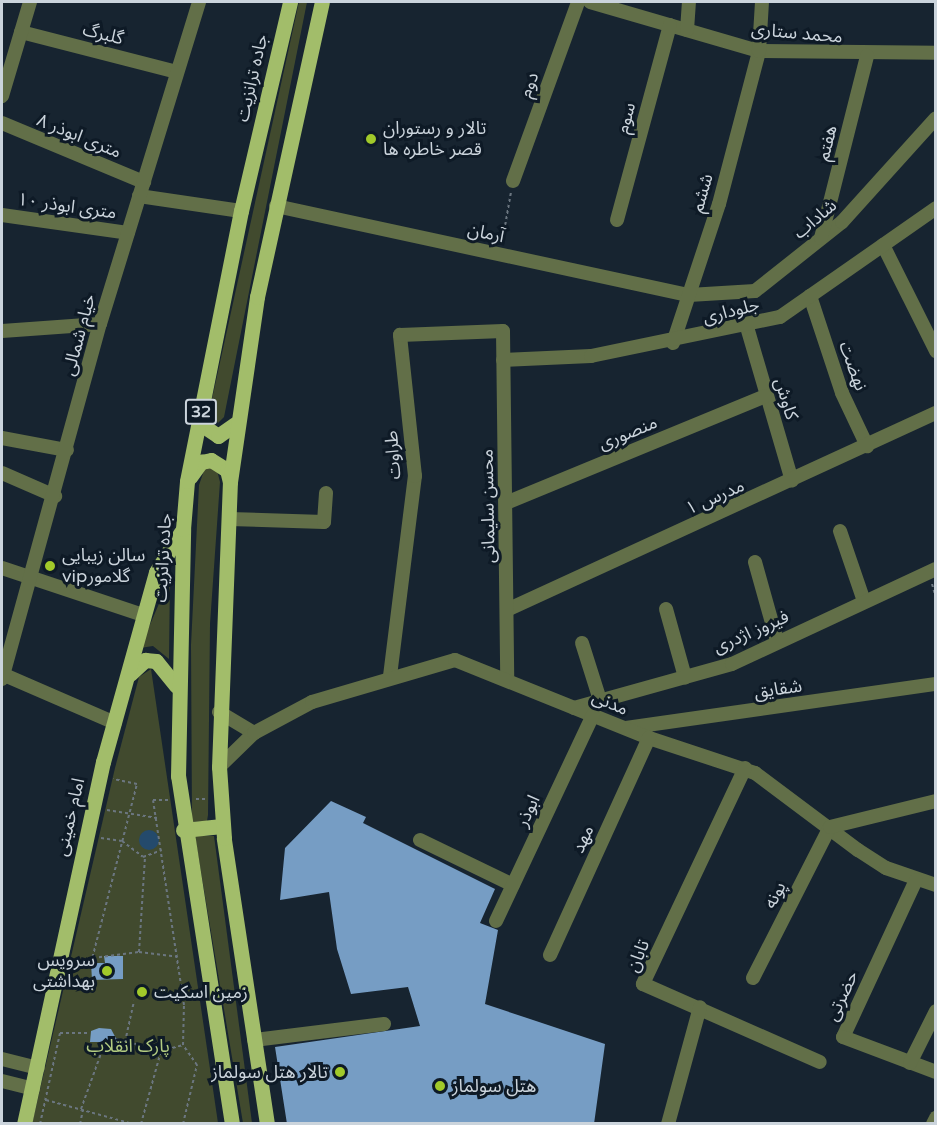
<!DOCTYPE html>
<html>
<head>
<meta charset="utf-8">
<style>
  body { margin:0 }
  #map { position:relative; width:937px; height:1125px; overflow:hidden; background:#172430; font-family:"Varela Round","Noto Sans Arabic",sans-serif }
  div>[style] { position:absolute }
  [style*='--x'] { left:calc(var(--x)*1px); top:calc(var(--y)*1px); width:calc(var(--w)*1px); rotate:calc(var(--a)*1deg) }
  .green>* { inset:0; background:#414a2e }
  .water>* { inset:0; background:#244a6c }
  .round { border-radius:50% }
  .building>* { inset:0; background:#769dc4 }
  .path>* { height:2px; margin-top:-1px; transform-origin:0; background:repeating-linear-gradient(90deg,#6b7680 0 3px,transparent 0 6px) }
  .minor>* { height:14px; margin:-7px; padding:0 7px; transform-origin:7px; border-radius:7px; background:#626f48 }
  .major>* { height:15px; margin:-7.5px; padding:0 7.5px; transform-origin:7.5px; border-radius:7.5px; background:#a2bd6a }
  .dots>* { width:16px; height:16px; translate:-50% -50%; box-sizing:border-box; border:3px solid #0e1a26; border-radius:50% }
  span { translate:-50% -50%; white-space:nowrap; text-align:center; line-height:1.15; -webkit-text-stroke:6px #0e1a26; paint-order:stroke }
  .shield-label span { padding:2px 4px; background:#0e1a26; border:2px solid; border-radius:4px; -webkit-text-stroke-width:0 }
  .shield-label { font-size:16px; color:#cbd4dc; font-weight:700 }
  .street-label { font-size:18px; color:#cbd4dc }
  .poi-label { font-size:18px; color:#cbd4dc }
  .left { translate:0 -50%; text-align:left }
  .right { translate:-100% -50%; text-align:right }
  .park-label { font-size:18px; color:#b3cc81 }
  .frame { position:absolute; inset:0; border:3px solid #cbd4dc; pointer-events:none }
</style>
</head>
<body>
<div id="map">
  <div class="green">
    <i style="clip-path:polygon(299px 2px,307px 2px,224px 417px,218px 423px,210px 408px)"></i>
    <i style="clip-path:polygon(206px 465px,217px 470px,220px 482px,210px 624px,208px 815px,207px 821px,192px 822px,191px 645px,199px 485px)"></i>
    <i style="clip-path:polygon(170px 578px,169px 659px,153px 646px,140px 648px)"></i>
    <i style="clip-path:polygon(151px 669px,218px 1123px,32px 1124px,115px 768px,139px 677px)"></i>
    <i style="clip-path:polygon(195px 836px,214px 836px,252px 1123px,243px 1123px)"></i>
  </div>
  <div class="water">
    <i class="round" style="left:139px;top:830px;width:20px;height:20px"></i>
  </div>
  <div class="building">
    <i style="clip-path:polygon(331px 801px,366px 817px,363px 823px,495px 889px,480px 923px,498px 930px,485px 1004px,605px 1044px,594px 1124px,287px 1124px,275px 1047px,420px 1026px,408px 987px,351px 994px,337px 949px,329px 892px,280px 900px,285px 848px)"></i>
    <i style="clip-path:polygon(104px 956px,123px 956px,123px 979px,92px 980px,91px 963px,105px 963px)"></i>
    <i style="clip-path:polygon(99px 1028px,111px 1029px,118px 1042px,90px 1042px,91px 1031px)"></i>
  </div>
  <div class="path">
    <i style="--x:502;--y:243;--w:52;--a:-80"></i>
    <i style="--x:932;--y:584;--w:15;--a:74"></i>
    <i style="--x:196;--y:799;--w:12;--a:0"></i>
    <i style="--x:107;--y:810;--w:51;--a:9.1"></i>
    <i style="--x:101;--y:838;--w:21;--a:8"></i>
    <i style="--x:122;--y:841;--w:26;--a:37"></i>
    <i style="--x:143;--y:857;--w:20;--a:-20"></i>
    <i style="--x:139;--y:952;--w:96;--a:-86.4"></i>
    <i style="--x:93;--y:958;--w:46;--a:-7.4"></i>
    <i style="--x:139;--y:952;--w:39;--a:7"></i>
    <i style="--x:91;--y:963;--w:185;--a:-75.6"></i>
    <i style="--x:137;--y:784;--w:24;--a:-168"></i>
    <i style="--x:116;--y:1039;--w:47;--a:14.9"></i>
    <i style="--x:161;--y:1051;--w:23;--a:-15"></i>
    <i style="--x:183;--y:1045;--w:40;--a:-88.6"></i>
    <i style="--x:184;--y:1005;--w:207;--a:-98.6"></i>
    <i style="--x:153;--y:800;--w:16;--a:0"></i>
    <i style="--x:125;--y:1042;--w:42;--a:-77.6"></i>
    <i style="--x:46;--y:1100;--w:90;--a:15.4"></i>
    <i style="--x:81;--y:1109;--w:68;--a:-70.2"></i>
    <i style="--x:40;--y:1124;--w:93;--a:-77.6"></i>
    <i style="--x:60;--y:1033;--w:30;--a:0"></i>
    <i style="--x:80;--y:1124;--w:14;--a:-78"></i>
    <i style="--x:141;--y:1124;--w:76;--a:-74.7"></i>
    <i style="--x:183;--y:1124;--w:61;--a:-76.7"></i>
    <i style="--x:197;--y:1065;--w:24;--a:-125"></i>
  </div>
  <div class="minor">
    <i style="--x:590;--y:2;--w:176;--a:16.2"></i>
    <i style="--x:759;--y:51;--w:177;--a:0.6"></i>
    <i style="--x:687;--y:30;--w:28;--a:-86"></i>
    <i style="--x:21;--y:32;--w:161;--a:14.4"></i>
    <i style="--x:2;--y:96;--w:98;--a:-73.4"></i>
    <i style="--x:2;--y:123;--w:154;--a:22.6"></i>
    <i style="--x:513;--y:181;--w:190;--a:-70"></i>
    <i style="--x:139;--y:196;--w:103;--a:8.4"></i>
    <i style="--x:276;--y:206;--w:422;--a:12.2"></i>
    <i style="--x:689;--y:295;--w:66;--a:-3.5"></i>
    <i style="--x:755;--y:291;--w:111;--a:-38.4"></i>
    <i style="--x:842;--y:222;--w:140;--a:-47.9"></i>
    <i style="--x:2;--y:215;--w:127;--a:8.1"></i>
    <i style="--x:617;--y:220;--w:202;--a:-74.8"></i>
    <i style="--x:821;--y:238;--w:188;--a:-75.8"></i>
    <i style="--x:883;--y:245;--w:119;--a:63.4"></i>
    <i style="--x:810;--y:296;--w:102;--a:71.7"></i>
    <i style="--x:842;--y:393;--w:59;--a:64.7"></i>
    <i style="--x:747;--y:327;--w:160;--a:73.7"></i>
    <i style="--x:2;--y:331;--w:98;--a:-4.1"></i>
    <i style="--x:673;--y:343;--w:146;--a:-71.7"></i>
    <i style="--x:719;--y:204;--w:158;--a:-75.3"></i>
    <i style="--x:759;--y:51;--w:49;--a:-86.5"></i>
    <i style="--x:503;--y:360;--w:88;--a:-2.6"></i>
    <i style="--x:591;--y:356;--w:193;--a:-11.7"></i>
    <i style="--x:780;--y:317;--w:190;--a:-34.9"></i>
    <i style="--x:2;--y:438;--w:66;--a:10.5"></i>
    <i style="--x:2;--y:473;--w:58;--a:23.5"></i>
    <i style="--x:506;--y:503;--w:280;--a:-22.4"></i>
    <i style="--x:229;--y:519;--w:95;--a:1.8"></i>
    <i style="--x:324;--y:522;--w:29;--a:-86"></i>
    <i style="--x:840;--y:531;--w:71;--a:71.1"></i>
    <i style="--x:755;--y:562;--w:82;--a:74.4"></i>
    <i style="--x:2;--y:568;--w:149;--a:18.4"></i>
    <i style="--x:666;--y:609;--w:71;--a:74.4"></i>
    <i style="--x:507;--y:610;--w:472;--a:-24.7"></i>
    <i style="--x:582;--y:643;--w:60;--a:72.5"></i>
    <i style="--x:2;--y:674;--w:123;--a:23.4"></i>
    <i style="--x:390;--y:676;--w:202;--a:-82.9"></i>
    <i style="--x:415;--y:476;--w:142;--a:-96.1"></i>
    <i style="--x:400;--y:335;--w:103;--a:-2.2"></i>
    <i style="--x:503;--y:331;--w:349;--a:89.3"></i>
    <i style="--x:2;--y:679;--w:368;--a:-74.6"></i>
    <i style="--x:100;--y:324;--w:337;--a:-72.9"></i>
    <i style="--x:574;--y:708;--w:164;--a:-15.6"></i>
    <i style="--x:732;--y:664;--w:225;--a:-25"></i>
    <i style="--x:219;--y:712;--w:41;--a:31"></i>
    <i style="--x:626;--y:728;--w:313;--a:-8.1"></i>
    <i style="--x:219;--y:767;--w:49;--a:-44.2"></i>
    <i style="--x:254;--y:733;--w:66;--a:-28.1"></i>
    <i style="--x:312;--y:702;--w:149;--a:-16.4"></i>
    <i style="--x:455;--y:660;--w:209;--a:21.9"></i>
    <i style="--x:649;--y:738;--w:112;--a:18.3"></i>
    <i style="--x:755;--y:773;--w:129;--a:36.8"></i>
    <i style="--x:858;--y:850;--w:33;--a:33"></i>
    <i style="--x:886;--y:868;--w:53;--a:18.8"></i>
    <i style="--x:745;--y:768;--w:239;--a:115.3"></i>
    <i style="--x:643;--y:984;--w:193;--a:23.8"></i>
    <i style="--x:420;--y:840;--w:103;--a:25.8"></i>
    <i style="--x:916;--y:880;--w:173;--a:114.9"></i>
    <i style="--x:843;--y:1037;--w:99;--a:20.6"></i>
    <i style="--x:496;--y:921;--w:228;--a:-64.8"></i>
    <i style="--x:550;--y:955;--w:239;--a:-65.5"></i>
    <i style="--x:753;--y:978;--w:169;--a:-63"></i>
    <i style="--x:830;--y:827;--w:109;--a:-13.8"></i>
    <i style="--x:254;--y:1040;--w:131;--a:-7"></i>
    <i style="--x:2;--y:1059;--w:37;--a:14"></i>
    <i style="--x:910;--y:1063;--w:58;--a:-63.4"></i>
    <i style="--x:2;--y:1081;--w:32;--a:14"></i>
    <i style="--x:668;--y:1124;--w:121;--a:-74.7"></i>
    <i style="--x:933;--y:1124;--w:7;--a:-63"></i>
  </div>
  <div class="major">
    <i style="--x:199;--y:423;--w:23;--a:34"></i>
    <i style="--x:218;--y:436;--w:21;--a:-35"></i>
    <i style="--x:190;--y:477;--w:19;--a:-54"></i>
    <i style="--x:201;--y:462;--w:10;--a:-11"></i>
    <i style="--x:211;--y:460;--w:19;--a:32"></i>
    <i style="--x:227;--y:470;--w:12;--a:76"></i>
    <i style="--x:130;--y:674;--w:21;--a:-43"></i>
    <i style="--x:145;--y:660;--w:11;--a:5"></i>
    <i style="--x:156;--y:661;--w:32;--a:51"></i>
    <i style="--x:183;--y:830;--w:39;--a:-6"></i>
    <i style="--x:24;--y:1124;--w:371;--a:-77.7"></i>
    <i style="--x:103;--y:762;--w:197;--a:-74.4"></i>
    <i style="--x:156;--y:572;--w:47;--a:-58"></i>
    <i style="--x:232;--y:1124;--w:352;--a:-98.8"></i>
    <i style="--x:178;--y:776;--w:247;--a:-88.8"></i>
    <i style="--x:183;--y:529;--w:48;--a:-85.2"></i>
    <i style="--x:187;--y:481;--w:275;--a:-78.7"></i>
    <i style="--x:241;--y:211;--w:215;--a:-76.8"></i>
    <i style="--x:267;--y:1124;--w:289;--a:-98.6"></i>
    <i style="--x:224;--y:838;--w:71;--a:-94"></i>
    <i style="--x:219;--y:767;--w:285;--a:-87.8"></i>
    <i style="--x:230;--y:482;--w:187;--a:-81.7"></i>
    <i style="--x:257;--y:297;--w:302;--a:-77.6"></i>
  </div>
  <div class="dots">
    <i style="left:371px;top:139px;background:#a1c92a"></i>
    <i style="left:50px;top:566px;background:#a1c92a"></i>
    <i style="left:107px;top:971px;background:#a1c92a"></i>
    <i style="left:142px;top:992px;background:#a1c92a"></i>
    <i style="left:340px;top:1072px;background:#a1c92a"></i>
    <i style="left:440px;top:1086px;background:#a1c92a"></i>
  </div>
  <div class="shield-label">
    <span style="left:201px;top:412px">32</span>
  </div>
  <div class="street-label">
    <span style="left:797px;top:33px;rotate:5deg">محمد ستاری</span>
    <span style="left:103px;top:34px;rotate:14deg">گلبرگ</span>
    <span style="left:252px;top:78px;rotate:-77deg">جاده ترانزیت</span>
    <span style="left:529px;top:85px;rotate:-70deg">دوم</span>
    <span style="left:626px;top:118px;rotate:-75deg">سوم</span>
    <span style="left:79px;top:136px;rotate:22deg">۸ متری ابوذر</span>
    <span style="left:827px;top:143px;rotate:-76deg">هفتم</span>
    <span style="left:702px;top:193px;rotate:-74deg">ششم</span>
    <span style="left:67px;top:206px;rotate:8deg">۱۰ متری ابوذر</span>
    <span style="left:815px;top:219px;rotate:-40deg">شاداب</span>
    <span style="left:486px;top:233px;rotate:12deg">آرمان</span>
    <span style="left:731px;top:311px;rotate:-14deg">جلوداری</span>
    <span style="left:79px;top:335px;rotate:-75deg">خیام شمالی</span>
    <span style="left:853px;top:366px;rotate:70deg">نهضت</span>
    <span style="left:786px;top:399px;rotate:73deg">کاوش</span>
    <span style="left:628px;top:433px;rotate:-22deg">منصوری</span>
    <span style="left:393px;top:455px;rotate:-94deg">طراوت</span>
    <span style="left:715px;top:497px;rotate:-24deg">مدرس ۱</span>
    <span style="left:488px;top:506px;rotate:-91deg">محسن سلیمانی</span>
    <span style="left:163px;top:558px;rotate:-87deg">جاده ترانزیت</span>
    <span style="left:751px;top:632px;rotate:-24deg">فیروز اژدری</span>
    <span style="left:778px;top:689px;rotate:-8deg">شقایق</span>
    <span style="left:610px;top:703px;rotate:22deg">مدنی</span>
    <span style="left:528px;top:811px;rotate:-65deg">ابوذر</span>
    <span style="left:70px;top:817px;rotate:-77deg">امام خمینی</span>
    <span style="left:583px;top:839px;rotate:-65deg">مهد</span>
    <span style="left:775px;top:895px;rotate:-63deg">پونه</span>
    <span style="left:638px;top:956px;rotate:-68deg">تابان</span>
    <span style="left:842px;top:996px;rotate:-65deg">حضرتی</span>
  </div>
  <div class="poi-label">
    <span class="left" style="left:383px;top:139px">تالار و رستوران<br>قصر خاطره ها</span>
    <span class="left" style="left:62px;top:566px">سالن زیبایی<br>vipگلامور</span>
    <span class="right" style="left:95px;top:971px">سرویس<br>بهداشتی</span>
    <span class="left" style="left:154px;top:992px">زمین اسکیت</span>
    <span class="right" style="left:328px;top:1072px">تالار هتل سولماز</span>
    <span class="left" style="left:452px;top:1086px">هتل سولماز</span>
  </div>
  <div class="park-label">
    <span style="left:128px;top:1046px">پارک انقلاب</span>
  </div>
  <div class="frame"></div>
</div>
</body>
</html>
